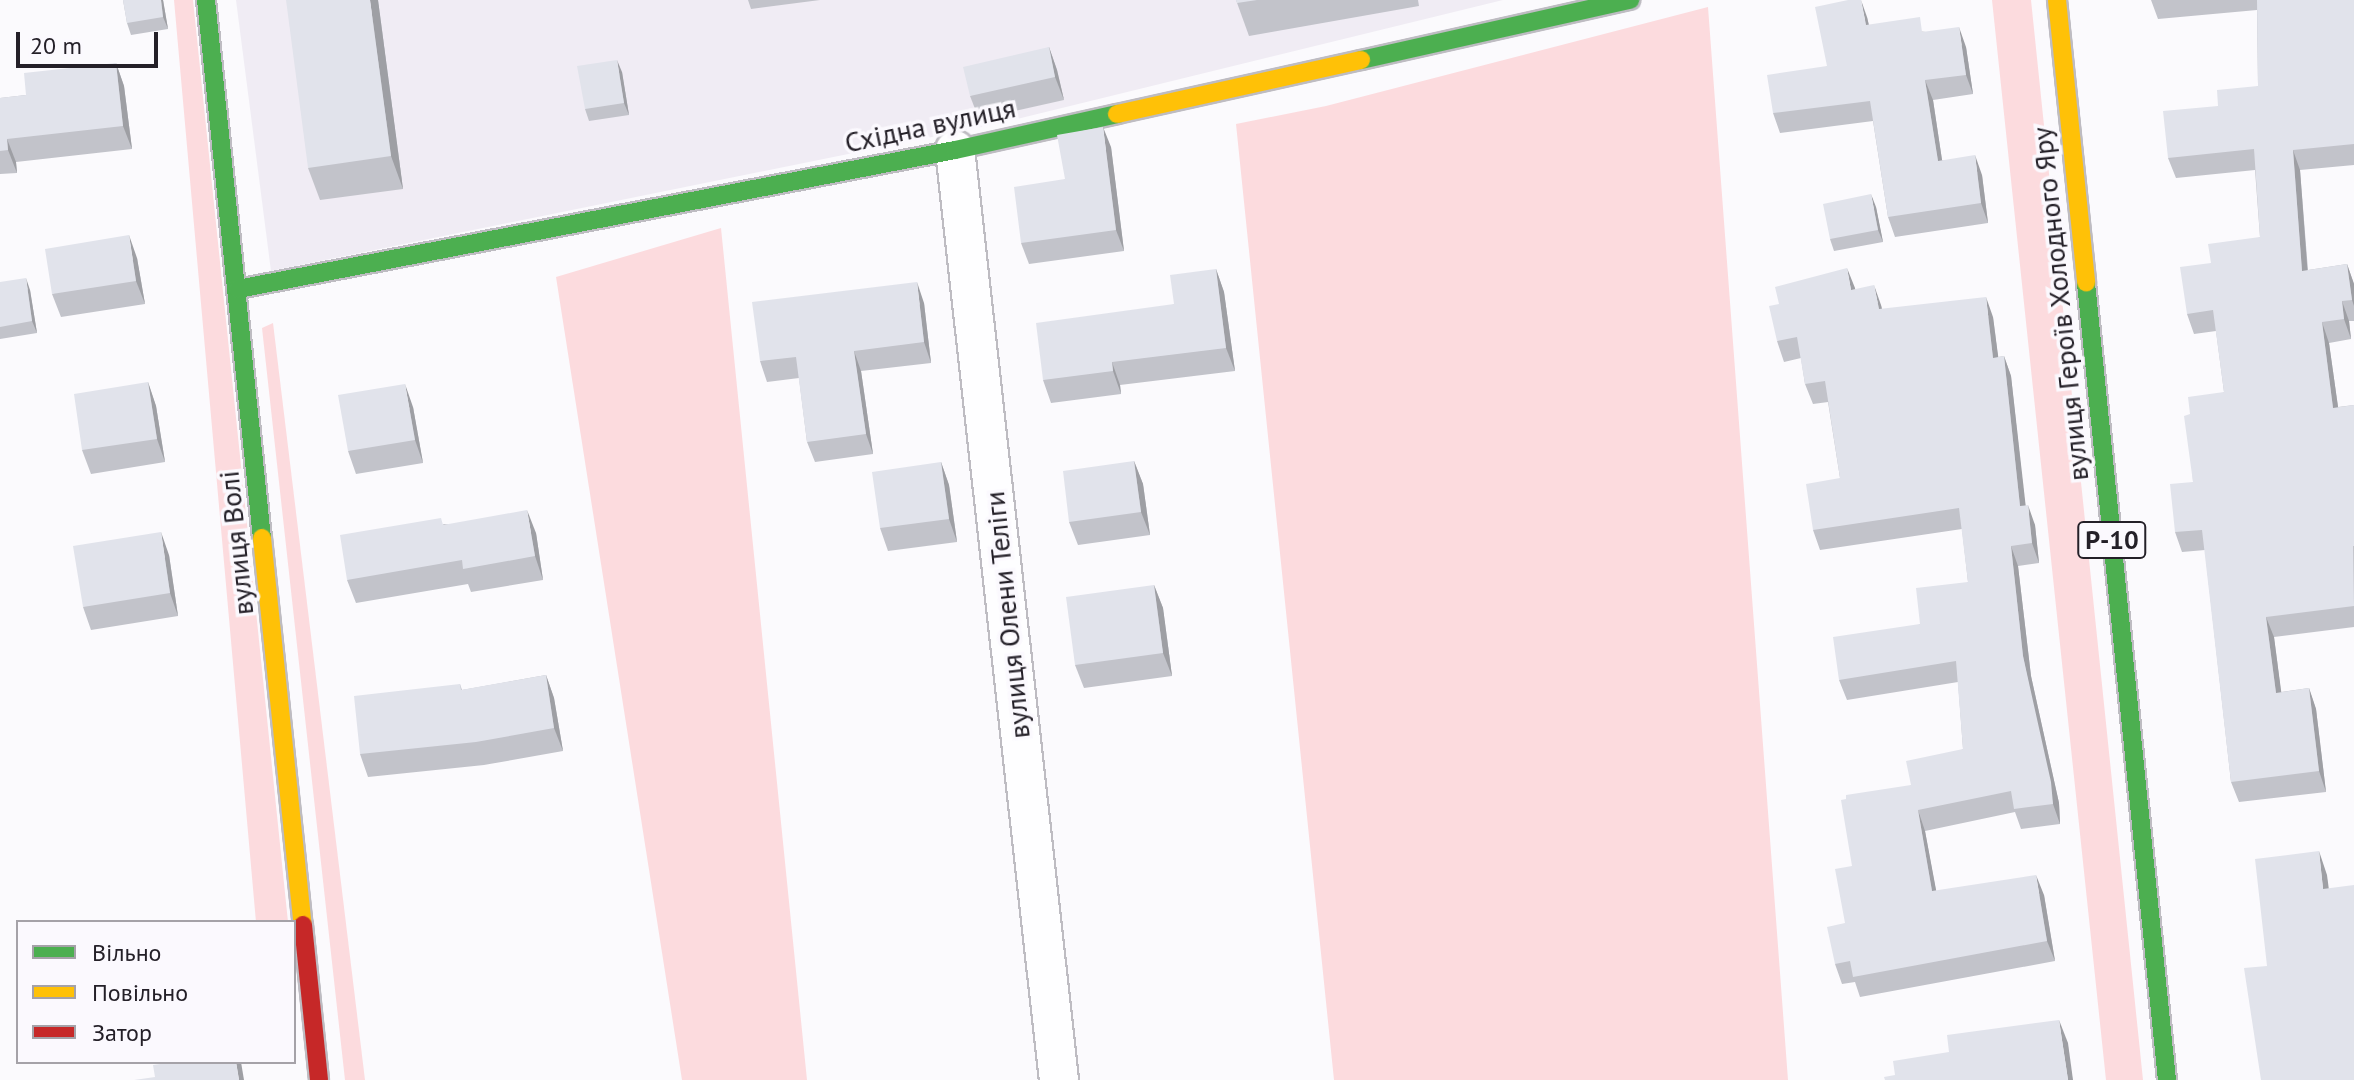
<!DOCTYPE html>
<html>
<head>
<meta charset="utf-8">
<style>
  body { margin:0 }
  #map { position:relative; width:2354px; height:1080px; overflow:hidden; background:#fbfafd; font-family:"PT Sans",sans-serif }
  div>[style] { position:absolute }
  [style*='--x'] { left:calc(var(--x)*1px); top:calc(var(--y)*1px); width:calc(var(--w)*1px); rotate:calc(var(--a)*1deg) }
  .built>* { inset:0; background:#f0ecf4 }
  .green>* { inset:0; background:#fcdbde }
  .roads { filter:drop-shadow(2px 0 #bebcc2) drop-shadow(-2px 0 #bebcc2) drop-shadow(0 2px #bebcc2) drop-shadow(0 -2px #bebcc2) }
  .street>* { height:38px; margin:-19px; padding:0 19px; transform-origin:19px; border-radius:19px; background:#fefeff }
  .fast>* { height:18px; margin:-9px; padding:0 9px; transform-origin:9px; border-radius:9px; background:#4caf50 }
  .slow>* { height:18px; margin:-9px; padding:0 9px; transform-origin:9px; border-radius:9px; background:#ffc107 }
  .jam>* { height:18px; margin:-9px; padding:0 9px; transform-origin:9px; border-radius:9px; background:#c62828 }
  .wall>* { inset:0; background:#c2c3ca }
  .shaded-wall>* { inset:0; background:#9e9fa4 }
  .building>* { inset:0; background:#e1e3eb }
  span { translate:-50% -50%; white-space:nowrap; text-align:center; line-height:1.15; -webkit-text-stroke:7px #fbf9fe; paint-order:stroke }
  .shield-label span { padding:2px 6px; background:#fbf9fe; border:2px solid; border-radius:6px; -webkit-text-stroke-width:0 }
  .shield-label { font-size:26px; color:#242028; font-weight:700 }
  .street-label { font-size:28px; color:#242028 }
  .legend { position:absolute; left:16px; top:920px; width:280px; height:144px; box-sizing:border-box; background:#fbf9fe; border:2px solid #a5a2a8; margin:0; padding:10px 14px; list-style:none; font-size:24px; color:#242028 }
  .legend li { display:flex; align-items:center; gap:16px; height:40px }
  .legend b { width:40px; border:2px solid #a5a2a8 }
  .scale { position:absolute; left:16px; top:32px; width:142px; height:36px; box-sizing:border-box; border:4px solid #242028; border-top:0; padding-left:10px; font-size:24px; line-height:28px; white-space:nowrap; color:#242028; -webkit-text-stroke:6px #fbf9fe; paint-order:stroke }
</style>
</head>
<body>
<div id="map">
  <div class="built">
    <i style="clip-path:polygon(236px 0,1503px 0,1001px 123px,271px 271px)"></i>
  </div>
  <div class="green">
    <i style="clip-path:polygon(174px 0,193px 0,288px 922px,256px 922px)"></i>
    <i style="clip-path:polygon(1992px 0,2031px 0,2143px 1080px,2106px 1080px)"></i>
    <i style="clip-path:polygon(1708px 7px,1788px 1080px,1334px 1080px,1236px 124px,1326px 106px)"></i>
    <i style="clip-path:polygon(721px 228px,807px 1080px,682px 1080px,556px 277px)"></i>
    <i style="clip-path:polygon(273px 323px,365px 1080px,345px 1080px,262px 328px)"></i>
  </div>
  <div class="roads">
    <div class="street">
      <i style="--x:955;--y:150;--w:936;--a:83.62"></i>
    </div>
    <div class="fast">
      <i style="--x:206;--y:0;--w:541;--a:84.06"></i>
      <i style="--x:1361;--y:60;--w:276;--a:-12.6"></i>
      <i style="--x:2086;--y:283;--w:801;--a:84.2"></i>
      <i style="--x:238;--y:289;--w:730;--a:-10.97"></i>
      <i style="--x:955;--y:150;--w:166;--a:-12.5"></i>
    </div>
    <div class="slow">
      <i style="--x:2057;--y:0;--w:284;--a:84.1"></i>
      <i style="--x:1117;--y:114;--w:250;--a:-12.5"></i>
      <i style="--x:262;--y:538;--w:389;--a:84"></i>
    </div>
    <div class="jam">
      <i style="--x:303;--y:925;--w:156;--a:84.1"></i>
    </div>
  </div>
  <div class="wall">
    <i style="clip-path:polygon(123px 0,163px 0,168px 29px,131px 35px,127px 23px)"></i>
    <i style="clip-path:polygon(378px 0,403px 189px,320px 200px,308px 168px)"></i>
    <i style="clip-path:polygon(748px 0,820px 0,751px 9px)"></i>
    <i style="clip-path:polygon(1236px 0,1418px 0,1419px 6px,1249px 36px)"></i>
    <i style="clip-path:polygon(2151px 0,2354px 0,2354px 165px,2300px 170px,2308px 270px,2347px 264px,2354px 284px,2354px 321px,2349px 321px,2351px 339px,2329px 343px,2338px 407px,2354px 405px,2354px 627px,2274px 637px,2281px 692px,2309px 688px,2316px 709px,2326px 792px,2239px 802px,2231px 782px,2205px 550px,2182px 552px,2175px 532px,2193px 482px,2190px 414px,2224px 392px,2216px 331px,2194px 334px,2187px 314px,2211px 263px,2260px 237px,2255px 170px,2176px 178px,2168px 158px,2218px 106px,2258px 86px,2257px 10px,2158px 19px)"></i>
    <i style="clip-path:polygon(1867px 17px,1869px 25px,1926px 32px,1966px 47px,1973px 94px,1933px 100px,1942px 160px,1982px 175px,1988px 223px,1895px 237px,1888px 217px,1873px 121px,1780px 133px,1773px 113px,1827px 66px)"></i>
    <i style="clip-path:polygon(1049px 47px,1057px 70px,1064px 100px,979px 119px,970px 96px)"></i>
    <i style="clip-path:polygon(116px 63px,124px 86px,132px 149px,16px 162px,17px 173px,0 174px,0 98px,26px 95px)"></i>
    <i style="clip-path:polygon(622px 72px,629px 115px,589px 121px,585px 109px)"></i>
    <i style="clip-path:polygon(1111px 147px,1124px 251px,1029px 264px,1021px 243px,1065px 179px)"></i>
    <i style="clip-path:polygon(1876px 207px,1883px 242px,1834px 251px,1830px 239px)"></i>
    <i style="clip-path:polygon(137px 258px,145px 304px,61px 317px,52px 294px)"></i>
    <i style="clip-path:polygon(1216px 269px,1224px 292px,1235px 371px,1120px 385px,1121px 394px,1051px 403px,1043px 380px,1174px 304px)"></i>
    <i style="clip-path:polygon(0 282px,30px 290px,37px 333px,0 339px)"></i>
    <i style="clip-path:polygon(1855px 289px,1881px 305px,1882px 309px,1993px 317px,1998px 357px,2004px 356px,2011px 376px,2025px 506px,2035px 525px,2039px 563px,2018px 566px,2031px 676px,2059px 803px,2060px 824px,2021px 829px,2015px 812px,1925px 831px,1936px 891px,2044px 895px,2055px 961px,1860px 997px,1855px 982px,1842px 984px,1835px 964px,1845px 923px,1852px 866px,1911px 785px,1963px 749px,1958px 682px,1847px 700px,1839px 680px,1920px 624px,1968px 582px,1962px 529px,1820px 550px,1813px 530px,1840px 478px,1828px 402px,1813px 404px,1805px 384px,1801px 358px,1784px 362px,1777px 341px)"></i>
    <i style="clip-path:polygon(924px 303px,931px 363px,861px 371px,873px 454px,815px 462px,807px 442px,799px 378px,767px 382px,760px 361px)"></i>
    <i style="clip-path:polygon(148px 382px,156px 406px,165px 462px,91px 474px,82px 450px)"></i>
    <i style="clip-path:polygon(413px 407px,423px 463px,356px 474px,348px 451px)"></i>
    <i style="clip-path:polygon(1134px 461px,1143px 484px,1150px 535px,1078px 545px,1069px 522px)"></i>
    <i style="clip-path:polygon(941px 462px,949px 485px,957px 542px,888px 551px,880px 528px)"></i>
    <i style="clip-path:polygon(444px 524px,536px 533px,543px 580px,471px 592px,468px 584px,356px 603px,347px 580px)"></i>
    <i style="clip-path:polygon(169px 555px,178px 616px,91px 630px,83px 607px)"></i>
    <i style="clip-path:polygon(1154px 585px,1163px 608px,1172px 676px,1084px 688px,1075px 665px)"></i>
    <i style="clip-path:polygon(546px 675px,554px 698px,563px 751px,484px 765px,368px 777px,360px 754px,460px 684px,462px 690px)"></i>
  </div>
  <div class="shaded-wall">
    <i style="clip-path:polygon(161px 0,163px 0,168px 29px,163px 17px)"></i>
    <i style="clip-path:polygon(370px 0,378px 0,403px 189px,391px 156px)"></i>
    <i style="clip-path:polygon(1861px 0,1867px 17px,1873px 45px,1866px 25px)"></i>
    <i style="clip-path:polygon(1959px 27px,1966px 47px,1973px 94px,1966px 75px)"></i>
    <i style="clip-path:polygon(1049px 47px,1057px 70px,1064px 100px,1055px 77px)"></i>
    <i style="clip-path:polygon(617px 60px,622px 72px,629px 115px,624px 103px)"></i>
    <i style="clip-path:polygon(116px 63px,124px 86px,132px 149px,123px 126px)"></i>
    <i style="clip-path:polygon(1925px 80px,1933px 100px,1945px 180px,1938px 161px)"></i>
    <i style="clip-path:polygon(1103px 127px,1111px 147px,1124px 251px,1116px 230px)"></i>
    <i style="clip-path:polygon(7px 139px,16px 162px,17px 173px,8px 150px)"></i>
    <i style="clip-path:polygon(2293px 150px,2300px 170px,2309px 291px,2302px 271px)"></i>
    <i style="clip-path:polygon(1975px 155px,1982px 175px,1988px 223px,1981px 203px)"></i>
    <i style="clip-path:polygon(1871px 194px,1876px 207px,1883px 242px,1878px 230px)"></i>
    <i style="clip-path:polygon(129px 235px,137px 258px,145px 304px,136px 281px)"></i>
    <i style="clip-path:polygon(2347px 264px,2354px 284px,2354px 306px,2352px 300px)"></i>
    <i style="clip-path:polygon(1847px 268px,1855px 288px,1858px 310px,1851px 290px)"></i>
    <i style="clip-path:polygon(1216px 269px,1224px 292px,1235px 371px,1226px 348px)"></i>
    <i style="clip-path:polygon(26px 278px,30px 290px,37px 333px,32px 321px)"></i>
    <i style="clip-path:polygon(917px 282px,924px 303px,931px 363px,924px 342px)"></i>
    <i style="clip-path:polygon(1874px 285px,1881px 305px,1886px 329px,1879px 309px)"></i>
    <i style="clip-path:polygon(1986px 297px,1993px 317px,2001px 378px,1993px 358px)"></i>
    <i style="clip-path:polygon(2342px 301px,2349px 321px,2351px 339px,2344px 319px)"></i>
    <i style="clip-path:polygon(2322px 322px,2329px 343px,2341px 428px,2333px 408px)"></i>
    <i style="clip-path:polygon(854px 351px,861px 371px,873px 454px,866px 434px)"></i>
    <i style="clip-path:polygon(2004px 356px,2011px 376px,2028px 526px,2020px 506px)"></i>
    <i style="clip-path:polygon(1112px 362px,1120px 385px,1121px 394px,1113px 371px)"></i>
    <i style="clip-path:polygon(148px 382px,156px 406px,165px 462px,157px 439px)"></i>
    <i style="clip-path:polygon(405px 384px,413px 407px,423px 463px,415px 440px)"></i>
    <i style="clip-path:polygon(1134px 461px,1143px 484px,1150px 535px,1141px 512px)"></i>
    <i style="clip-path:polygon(941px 462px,949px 485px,957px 542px,949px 519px)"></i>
    <i style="clip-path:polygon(2028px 505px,2035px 525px,2039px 563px,2032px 543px)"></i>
    <i style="clip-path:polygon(527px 510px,536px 533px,543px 580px,535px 556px)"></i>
    <i style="clip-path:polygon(161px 532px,169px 555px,178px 616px,170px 593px)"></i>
    <i style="clip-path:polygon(2011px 546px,2018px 566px,2031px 676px,2059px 803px,2060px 824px,2053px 804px,2023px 656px)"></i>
    <i style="clip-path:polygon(1154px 585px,1163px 608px,1172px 676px,1163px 653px)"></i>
    <i style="clip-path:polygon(2266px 617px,2274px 637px,2284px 713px,2276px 693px)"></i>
    <i style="clip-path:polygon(546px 675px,554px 698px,563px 751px,554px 728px)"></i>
    <i style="clip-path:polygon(2309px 688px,2316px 709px,2326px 792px,2319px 771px)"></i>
    <i style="clip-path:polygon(1918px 810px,1925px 831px,1940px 911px,1932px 891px)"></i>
    <i style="clip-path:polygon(2319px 851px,2327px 875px,2332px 913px,2323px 889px)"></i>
    <i style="clip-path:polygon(2036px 875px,2044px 895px,2055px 961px,2047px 941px)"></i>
    <i style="clip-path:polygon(2059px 1020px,2068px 1043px,2073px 1080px,2068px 1080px)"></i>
    <i style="clip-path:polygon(236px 1062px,241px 1062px,244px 1080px,239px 1080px)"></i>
  </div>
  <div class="building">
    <i style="clip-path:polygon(123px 0,161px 0,163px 17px,127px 23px)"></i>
    <i style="clip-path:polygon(286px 0,370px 0,391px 156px,308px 168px)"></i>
    <i style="clip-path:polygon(1236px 0,1257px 0,1237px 3px)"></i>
    <i style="clip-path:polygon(1848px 0,1861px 0,1866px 25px,1920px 17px,1922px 32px,1959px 27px,1966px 75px,1925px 80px,1938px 161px,1975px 155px,1981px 203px,1888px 217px,1870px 101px,1773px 113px,1767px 75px,1827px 66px,1815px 7px)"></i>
    <i style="clip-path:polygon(2257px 0,2354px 0,2354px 144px,2293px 150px,2302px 271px,2347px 264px,2352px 300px,2342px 301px,2344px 319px,2322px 322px,2333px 408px,2354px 405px,2354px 546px,2353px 546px,2354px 606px,2266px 617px,2276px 693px,2309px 688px,2319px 771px,2231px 782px,2202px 530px,2175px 532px,2170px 484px,2193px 482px,2184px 416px,2190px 414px,2188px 397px,2224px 392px,2213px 310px,2187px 314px,2180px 267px,2211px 263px,2208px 244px,2260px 237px,2254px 149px,2168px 158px,2163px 111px,2218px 106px,2217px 90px,2258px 86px)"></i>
    <i style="clip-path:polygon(1049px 47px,1055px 77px,970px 96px,963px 67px)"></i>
    <i style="clip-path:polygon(617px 60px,624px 103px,585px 109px,577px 66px)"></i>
    <i style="clip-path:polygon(116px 63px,123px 126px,7px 139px,8px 150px,0 151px,0 98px,26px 95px,24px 73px)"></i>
    <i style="clip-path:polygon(1103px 127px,1116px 230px,1021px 243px,1014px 187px,1065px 179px,1057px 135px)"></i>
    <i style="clip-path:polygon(1871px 194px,1878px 230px,1830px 239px,1823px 204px)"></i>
    <i style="clip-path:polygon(129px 235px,136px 281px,52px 294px,45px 249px)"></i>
    <i style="clip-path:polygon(1847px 268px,1851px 290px,1874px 285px,1879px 309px,1986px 297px,1993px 358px,2004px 356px,2020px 506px,2028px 505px,2032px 543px,2011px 546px,2023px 656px,2051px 782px,2053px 804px,2014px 809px,2011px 791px,1918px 810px,1932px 891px,2036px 875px,2047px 941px,1853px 977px,1850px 961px,1835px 964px,1827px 927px,1845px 923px,1835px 869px,1852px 866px,1841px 800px,1846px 799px,1846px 795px,1911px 785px,1906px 761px,1963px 749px,1956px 661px,1839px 680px,1833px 637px,1920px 624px,1916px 588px,1968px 582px,1959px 508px,1813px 530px,1806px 484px,1840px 478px,1825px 381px,1805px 384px,1797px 337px,1777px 341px,1769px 306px,1779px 304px,1775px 287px)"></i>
    <i style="clip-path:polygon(1216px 269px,1226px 348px,1112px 362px,1113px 371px,1043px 380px,1036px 323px,1174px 304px,1170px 275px)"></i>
    <i style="clip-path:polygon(26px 278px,32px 321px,0 327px,0 282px)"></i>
    <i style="clip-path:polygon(917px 282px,924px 342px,854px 351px,866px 434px,807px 442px,796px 357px,760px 361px,752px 302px)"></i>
    <i style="clip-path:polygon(148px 382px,157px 439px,82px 450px,74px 394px)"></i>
    <i style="clip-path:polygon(405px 384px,415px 440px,348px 451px,338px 395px)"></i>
    <i style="clip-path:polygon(1134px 461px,1141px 512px,1069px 522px,1063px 471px)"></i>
    <i style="clip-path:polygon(941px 462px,949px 519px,880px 528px,872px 472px)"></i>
    <i style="clip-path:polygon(527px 510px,535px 556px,463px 569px,462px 560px,347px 580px,340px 535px,441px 518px,443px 525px)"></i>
    <i style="clip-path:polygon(161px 532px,170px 593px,83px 607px,73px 546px)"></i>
    <i style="clip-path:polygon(1154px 585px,1163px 653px,1075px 665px,1066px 597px)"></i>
    <i style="clip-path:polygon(546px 675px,554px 728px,476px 742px,360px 754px,354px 696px,460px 684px,461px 690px)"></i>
    <i style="clip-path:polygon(2319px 851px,2323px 889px,2354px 885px,2354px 1080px,2261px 1080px,2244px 968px,2267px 966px,2255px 859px)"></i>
    <i style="clip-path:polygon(2059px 1020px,2068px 1080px,1885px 1080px,1884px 1077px,1895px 1075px,1893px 1061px,1949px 1052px,1947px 1035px)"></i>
    <i style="clip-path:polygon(174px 1062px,236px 1062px,239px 1080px,134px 1080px,155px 1077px,153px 1065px)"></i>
  </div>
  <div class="shield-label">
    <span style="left:2112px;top:540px">Р-10</span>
  </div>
  <div class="street-label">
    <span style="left:930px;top:125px;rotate:-12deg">Східна вулиця</span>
    <span style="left:2060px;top:304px;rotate:-96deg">вулиця Героїв Холодного Яру</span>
    <span style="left:236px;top:543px;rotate:-96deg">вулиця Волі</span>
    <span style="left:1007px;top:615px;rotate:-96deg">вулиця Олени Теліги</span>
  </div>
  <ul class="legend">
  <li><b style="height:10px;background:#4caf50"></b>Вільно</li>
  <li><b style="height:10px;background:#ffc107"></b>Повільно</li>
  <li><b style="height:10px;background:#c62828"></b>Затор</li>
  </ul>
  <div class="scale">20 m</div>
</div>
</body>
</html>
